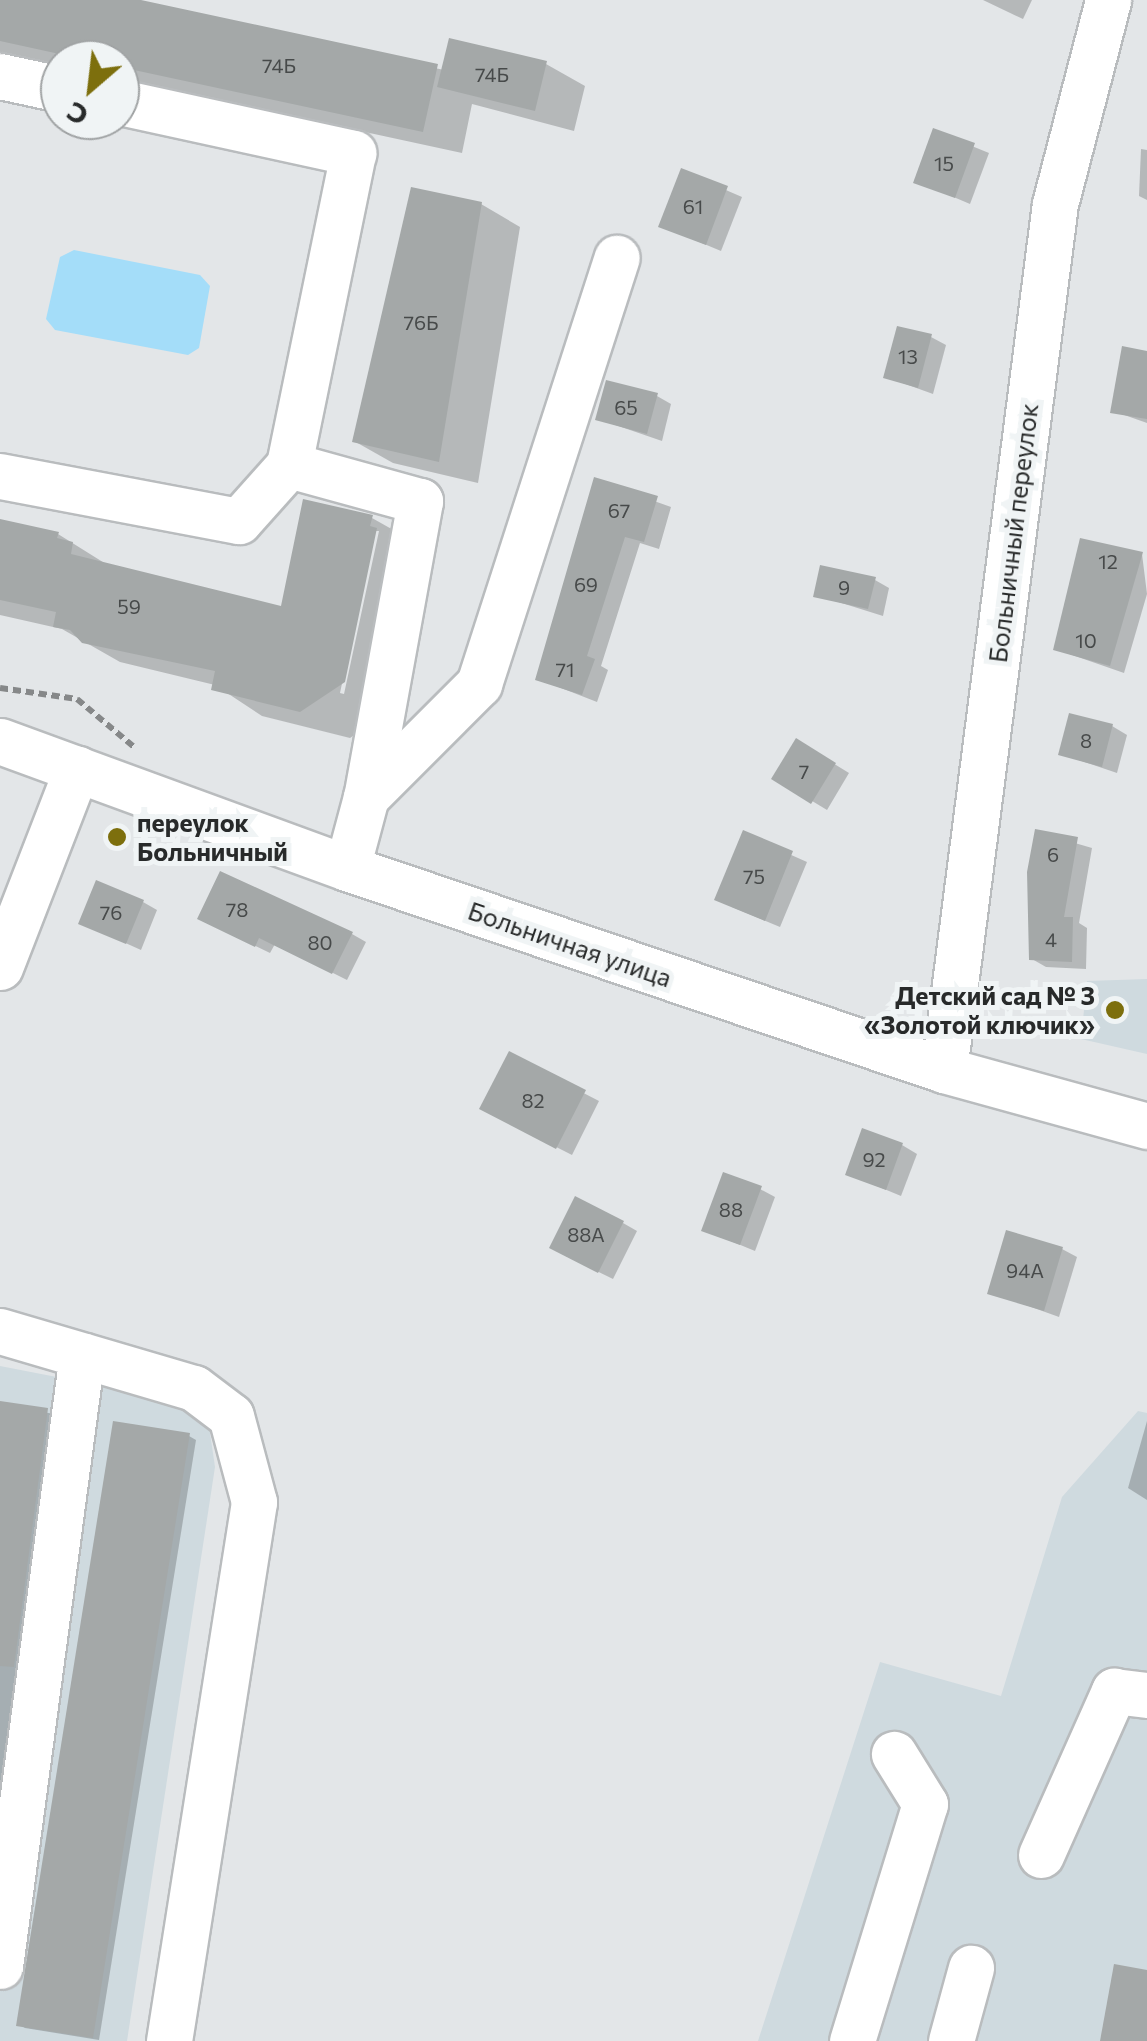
<!DOCTYPE html>
<html>
<head>
<meta charset="utf-8">
<style>
  body { margin:0 }
  #map { position:relative; width:1147px; height:2041px; overflow:hidden; background:#e3e6e8; font-family:Commissioner,sans-serif }
  div>[style] { position:absolute }
  [style*='--x'] { left:calc(var(--x)*1px); top:calc(var(--y)*1px); width:calc(var(--w)*1px); rotate:calc(var(--a)*1deg) }
  .built>* { inset:0; background:#cfdadf }
  .green>* { inset:0; background:#a4ddf9 }
  .shadow>* { inset:0; background:#0003 }
  .building>* { inset:0; background:#a4a8a8 }
  .path>* { height:6px; margin-top:-3px; transform-origin:0; background:repeating-linear-gradient(90deg,#868889 0 8px,transparent 0 13px) }
  .roads { filter:drop-shadow(2px 0 #b9bcbe) drop-shadow(-2px 0 #b9bcbe) drop-shadow(0 2px #b9bcbe) drop-shadow(0 -2px #b9bcbe) }
  .minor>* { height:45px; margin:-22.5px; padding:0 22.5px; transform-origin:22.5px; border-radius:22.5px; background:#fff }
  .dots>* { width:28px; height:28px; translate:-50% -50%; box-sizing:border-box; border:5px solid #f0f4f5; border-radius:50% }
  span { translate:-50% -50%; white-space:nowrap; text-align:center; line-height:1.15; -webkit-text-stroke:10px #f0f4f5; paint-order:stroke }
  .number-label { font-size:20px; color:#474a4a }
  .number-label span { -webkit-text-stroke-width:0 }
  .street-label { font-size:25px; color:#282a2a }
  .poi-label { font-size:25px; color:#282a2a; font-weight:700 }
  .left { translate:0 -50%; text-align:left }
  .right { translate:-100% -50%; text-align:right }
  .north { position:absolute; left:40px; top:40px; width:100px; height:100px; box-sizing:border-box; background:#f0f4f5; border:2px solid #a0a3a4; border-radius:50%; rotate:208deg; font-size:28px; font-weight:700; line-height:40px; text-align:center; color:#282a2a }
  .north::after { content:''; display:block; margin:auto; width:35px; height:45px; background:#7d6f0d; clip-path:polygon(50% 0,100% 100%,50% 72%,0 100%) }
</style>
</head>
<body>
<div id="map">
  <div class="built">
    <i style="clip-path:polygon(1147px 979px,1147px 1054px,1081px 1039px,1087px 981px)"></i>
    <i style="clip-path:polygon(0 1366px,180px 1401px,209px 1426px,215px 1467px,127px 2041px,0 2041px)"></i>
    <i style="clip-path:polygon(1138px 1411px,1147px 1413px,1147px 2041px,758px 2041px,880px 1662px,1001px 1696px,1062px 1497px)"></i>
  </div>
  <div class="green">
    <i style="clip-path:polygon(74px 250px,200px 275px,210px 286px,199px 348px,188px 355px,55px 330px,46px 319px,60px 257px)"></i>
  </div>
  <div class="shadow">
    <i style="clip-path:polygon(0 0,129px 0,444px 70px,546px 64px,585px 86px,574px 131px,472px 104px,462px 153px,120px 79px,120px 60px,60px 60px,60px 66px,0 54px)"></i>
    <i style="clip-path:polygon(983px 0,1032px 0,1023px 19px)"></i>
    <i style="clip-path:polygon(935px 131px,989px 153px,970px 204px,916px 181px)"></i>
    <i style="clip-path:polygon(1141px 149px,1147px 150px,1147px 200px,1139px 196px)"></i>
    <i style="clip-path:polygon(682px 171px,742px 197px,721px 251px,661px 226px)"></i>
    <i style="clip-path:polygon(481px 204px,520px 227px,478px 483px,393px 463px,354px 441px)"></i>
    <i style="clip-path:polygon(931px 337px,946px 345px,933px 394px,886px 377px)"></i>
    <i style="clip-path:polygon(1147px 353px,1147px 423px,1113px 411px)"></i>
    <i style="clip-path:polygon(657px 396px,671px 404px,662px 441px,598px 419px)"></i>
    <i style="clip-path:polygon(595px 480px,671px 507px,659px 549px,640px 543px,601px 666px,608px 670px,597px 702px,538px 679px)"></i>
    <i style="clip-path:polygon(evenodd,372px 518px,420px 545px,392px 709px,350px 738px,262px 716px,215px 685px,120px 662px,62px 629px,0 615px,0 522px,58px 534px,106px 564px,283px 609px,372px 518px,374px 531px,379px 531px,344px 694px,340px 693px,374px 531px)"></i>
    <i style="clip-path:polygon(1142px 554px,1147px 594px,1124px 673px,1055px 649px)"></i>
    <i style="clip-path:polygon(875px 580px,889px 588px,883px 616px,816px 595px)"></i>
    <i style="clip-path:polygon(1112px 726px,1127px 735px,1117px 773px,1061px 754px)"></i>
    <i style="clip-path:polygon(797px 741px,849px 773px,827px 810px,774px 778px)"></i>
    <i style="clip-path:polygon(1037px 832px,1092px 848px,1079px 923px,1087px 928px,1086px 969px,1046px 967px,1032px 959px)"></i>
    <i style="clip-path:polygon(744px 834px,807px 862px,780px 927px,732px 907px)"></i>
    <i style="clip-path:polygon(143px 902px,157px 910px,141px 950px,81px 923px)"></i>
    <i style="clip-path:polygon(214px 926px,352px 934px,366px 942px,347px 980px,275px 944px,270px 953px)"></i>
    <i style="clip-path:polygon(510px 1055px,599px 1101px,572px 1155px,497px 1117px)"></i>
    <i style="clip-path:polygon(902px 1145px,917px 1154px,901px 1196px,848px 1174px)"></i>
    <i style="clip-path:polygon(760px 1189px,775px 1197px,755px 1251px,704px 1230px)"></i>
    <i style="clip-path:polygon(623px 1223px,637px 1231px,613px 1279px,566px 1256px)"></i>
    <i style="clip-path:polygon(1062px 1249px,1077px 1257px,1059px 1317px,990px 1292px)"></i>
    <i style="clip-path:polygon(0 1404px,54px 1414px,0 1813px)"></i>
    <i style="clip-path:polygon(1147px 1421px,1147px 1500px,1128px 1488px)"></i>
    <i style="clip-path:polygon(189px 1436px,196px 1440px,99px 2040px,25px 2028px,19px 2024px)"></i>
  </div>
  <div class="building">
    <i style="clip-path:polygon(0 0,141px 0,438px 64px,423px 132px,120px 67px,120px 60px,87px 60px,0 41px)"></i>
    <i style="clip-path:polygon(449px 38px,547px 61px,535px 111px,437px 87px)"></i>
    <i style="clip-path:polygon(933px 128px,975px 143px,955px 198px,913px 183px)"></i>
    <i style="clip-path:polygon(681px 168px,728px 186px,706px 245px,658px 227px)"></i>
    <i style="clip-path:polygon(411px 187px,482px 202px,439px 462px,352px 442px)"></i>
    <i style="clip-path:polygon(897px 326px,932px 334px,918px 388px,883px 378px)"></i>
    <i style="clip-path:polygon(1122px 346px,1147px 351px,1147px 419px,1110px 413px)"></i>
    <i style="clip-path:polygon(606px 380px,658px 393px,647px 434px,595px 420px)"></i>
    <i style="clip-path:polygon(594px 477px,658px 496px,644px 542px,625px 537px,587px 656px,595px 659px,582px 695px,535px 680px)"></i>
    <i style="clip-path:polygon(303px 499px,373px 515px,370px 526px,377px 528px,345px 682px,300px 712px,211px 690px,215px 671px,82px 643px,70px 630px,53px 627px,56px 612px,0 600px,0 519px,59px 532px,57px 538px,73px 542px,71px 554px,281px 606px)"></i>
    <i style="clip-path:polygon(1080px 538px,1143px 552px,1110px 666px,1053px 650px)"></i>
    <i style="clip-path:polygon(820px 565px,876px 577px,868px 609px,813px 597px)"></i>
    <i style="clip-path:polygon(1069px 713px,1113px 724px,1102px 767px,1058px 755px)"></i>
    <i style="clip-path:polygon(796px 738px,836px 763px,811px 804px,771px 779px)"></i>
    <i style="clip-path:polygon(1035px 829px,1078px 837px,1064px 917px,1073px 917px,1072px 962px,1029px 960px,1027px 872px)"></i>
    <i style="clip-path:polygon(743px 830px,793px 851px,765px 921px,714px 900px)"></i>
    <i style="clip-path:polygon(220px 871px,353px 932px,332px 974px,259px 938px,255px 947px,197px 919px)"></i>
    <i style="clip-path:polygon(96px 880px,144px 900px,126px 944px,78px 924px)"></i>
    <i style="clip-path:polygon(509px 1051px,586px 1090px,556px 1149px,479px 1109px)"></i>
    <i style="clip-path:polygon(862px 1128px,903px 1143px,886px 1190px,845px 1175px)"></i>
    <i style="clip-path:polygon(723px 1172px,762px 1186px,740px 1245px,701px 1231px)"></i>
    <i style="clip-path:polygon(575px 1196px,624px 1221px,598px 1273px,549px 1248px)"></i>
    <i style="clip-path:polygon(1006px 1230px,1063px 1247px,1044px 1311px,987px 1294px)"></i>
    <i style="clip-path:polygon(0 1401px,48px 1408px,14px 1667px,0 1666px)"></i>
    <i style="clip-path:polygon(113px 1421px,190px 1433px,93px 2038px,16px 2026px)"></i>
    <i style="clip-path:polygon(1114px 1964px,1147px 1970px,1147px 2041px,1100px 2041px)"></i>
  </div>
  <div class="path">
    <i style="--x:0;--y:688;--w:78;--a:8.1"></i>
    <i style="--x:77;--y:699;--w:75;--a:40.1"></i>
  </div>
  <div class="roads">
    <div class="minor">
      <i style="--x:0;--y:76;--w:61;--a:12.2"></i>
      <i style="--x:120;--y:102;--w:239;--a:12.3"></i>
      <i style="--x:353;--y:153;--w:318;--a:101.6"></i>
      <i style="--x:289;--y:465;--w:136;--a:15.4"></i>
      <i style="--x:420;--y:501;--w:301;--a:100.3"></i>
      <i style="--x:366;--y:797;--w:73;--a:105"></i>
      <i style="--x:0;--y:476;--w:243;--a:10.7"></i>
      <i style="--x:239;--y:521;--w:75;--a:-48.2"></i>
      <i style="--x:0;--y:741;--w:370;--a:20.1"></i>
      <i style="--x:347;--y:868;--w:630;--a:18.69"></i>
      <i style="--x:944;--y:1070;--w:211;--a:15.4"></i>
      <i style="--x:366;--y:797;--w:160;--a:-45"></i>
      <i style="--x:479;--y:684;--w:448;--a:-72.1"></i>
      <i style="--x:0;--y:967;--w:213;--a:-68.8"></i>
      <i style="--x:944;--y:1070;--w:873;--a:-82.7"></i>
      <i style="--x:1055;--y:204;--w:211;--a:-75.4"></i>
      <i style="--x:0;--y:1331;--w:202;--a:16.4"></i>
      <i style="--x:194;--y:1388;--w:46;--a:37.1"></i>
      <i style="--x:231;--y:1416;--w:89;--a:75"></i>
      <i style="--x:254;--y:1502;--w:546;--a:98.96"></i>
      <i style="--x:1041;--y:1855;--w:180;--a:-66"></i>
      <i style="--x:1114;--y:1691;--w:33;--a:7"></i>
      <i style="--x:0;--y:1966;--w:616;--a:-82.36"></i>
      <i style="--x:852;--y:2041;--w:248;--a:-72.9"></i>
      <i style="--x:925;--y:1804;--w:59;--a:-121.8"></i>
      <i style="--x:951;--y:2041;--w:76;--a:-74.7"></i>
    </div>
  </div>
  <div class="dots">
    <i style="left:117px;top:837px;background:#7d6f0d"></i>
    <i style="left:1115px;top:1010px;background:#7d6f0d"></i>
  </div>
  <div class="number-label">
    <span style="left:279px;top:65px">74Б</span>
    <span style="left:492px;top:74px">74Б</span>
    <span style="left:944px;top:163px">15</span>
    <span style="left:693px;top:206px">61</span>
    <span style="left:421px;top:322px">76Б</span>
    <span style="left:908px;top:356px">13</span>
    <span style="left:626px;top:407px">65</span>
    <span style="left:619px;top:510px">67</span>
    <span style="left:1108px;top:561px">12</span>
    <span style="left:586px;top:584px">69</span>
    <span style="left:844px;top:587px">9</span>
    <span style="left:129px;top:606px">59</span>
    <span style="left:1086px;top:640px">10</span>
    <span style="left:565px;top:669px">71</span>
    <span style="left:1086px;top:740px">8</span>
    <span style="left:804px;top:771px">7</span>
    <span style="left:1053px;top:854px">6</span>
    <span style="left:754px;top:876px">75</span>
    <span style="left:237px;top:909px">78</span>
    <span style="left:111px;top:912px">76</span>
    <span style="left:1051px;top:939px">4</span>
    <span style="left:320px;top:942px">80</span>
    <span style="left:533px;top:1100px">82</span>
    <span style="left:874px;top:1159px">92</span>
    <span style="left:731px;top:1209px">88</span>
    <span style="left:586px;top:1234px">88А</span>
    <span style="left:1025px;top:1270px">94А</span>
  </div>
  <div class="street-label">
    <span style="left:1013px;top:533px;rotate:-83deg">Больничный переулок</span>
    <span style="left:570px;top:944px;rotate:19deg">Больничная улица</span>
  </div>
  <div class="poi-label">
    <span class="left" style="left:137px;top:837px">переулок<br>Больничный</span>
    <span class="right" style="left:1095px;top:1010px">Детский сад № 3<br>«Золотой ключик»</span>
  </div>
  <div class="north">С</div>
</div>
</body>
</html>
